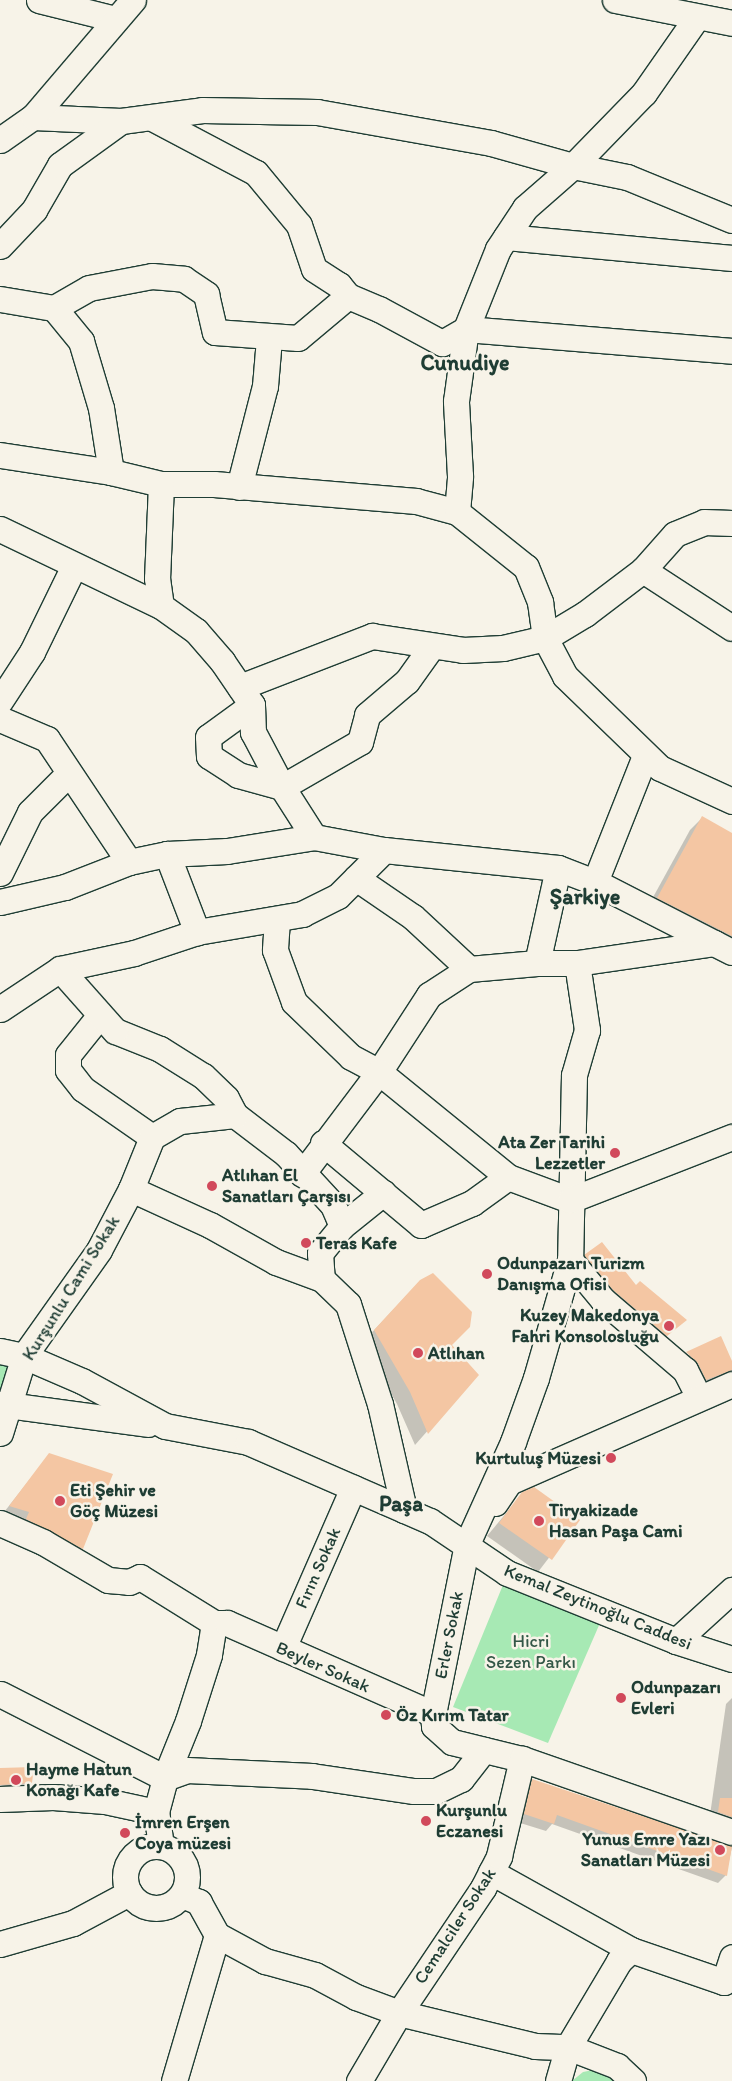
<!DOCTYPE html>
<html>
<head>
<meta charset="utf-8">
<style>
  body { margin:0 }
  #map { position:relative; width:732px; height:2081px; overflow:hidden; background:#f7f3e8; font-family:Itim,sans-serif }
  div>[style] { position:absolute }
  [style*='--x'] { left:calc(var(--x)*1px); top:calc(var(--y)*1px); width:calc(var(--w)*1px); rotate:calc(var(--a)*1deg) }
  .green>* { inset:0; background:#a7e9b4 }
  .shadow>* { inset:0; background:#0003 }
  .building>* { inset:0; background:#f4c6a3 }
  .roads { filter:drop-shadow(1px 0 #1f3d34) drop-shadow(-1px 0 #1f3d34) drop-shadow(0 1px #1f3d34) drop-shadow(0 -1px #1f3d34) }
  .minor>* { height:25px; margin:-12.5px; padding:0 12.5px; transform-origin:12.5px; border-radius:12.5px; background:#f7f3e8 }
  .minor>.ring { margin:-12.5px; padding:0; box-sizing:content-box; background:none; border:25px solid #f7f3e8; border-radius:50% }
  .dots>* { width:14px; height:14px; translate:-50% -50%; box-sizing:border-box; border:2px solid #f7f3e8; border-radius:50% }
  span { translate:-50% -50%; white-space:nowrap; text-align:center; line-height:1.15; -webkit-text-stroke:5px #f7f3e8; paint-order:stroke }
  .poi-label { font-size:18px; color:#1f3d34; font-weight:700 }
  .right { translate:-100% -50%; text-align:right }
  .left { translate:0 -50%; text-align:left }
  .street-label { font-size:18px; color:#1f3d34 }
  .park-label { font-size:18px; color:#335747 }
  .district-label { font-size:22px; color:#1f3d34; font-weight:700 }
</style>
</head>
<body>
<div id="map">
  <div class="green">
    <i style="clip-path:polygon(0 1356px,11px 1359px,2px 1390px,0 1390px)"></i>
    <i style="clip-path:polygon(505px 1580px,600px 1623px,548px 1743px,453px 1707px)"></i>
    <i style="clip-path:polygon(593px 2070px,603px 2071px,617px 2081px,572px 2081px,583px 2072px)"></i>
  </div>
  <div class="shadow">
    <i style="clip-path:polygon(702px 818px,732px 834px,732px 959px,646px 910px,690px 830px)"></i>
    <i style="clip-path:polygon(585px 1254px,636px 1286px,679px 1325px,660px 1341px,580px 1260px)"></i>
    <i style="clip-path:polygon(408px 1294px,477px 1375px,415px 1445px,397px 1404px,362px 1343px)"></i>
    <i style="clip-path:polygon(720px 1338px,732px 1364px,732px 1373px,699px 1385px,681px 1360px)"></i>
    <i style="clip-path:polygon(49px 1455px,82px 1548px,72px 1558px,1px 1516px)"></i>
    <i style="clip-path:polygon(523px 1493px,578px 1520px,538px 1572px,487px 1536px)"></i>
    <i style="clip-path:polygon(732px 1698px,732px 1833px,709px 1822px,726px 1704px)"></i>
    <i style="clip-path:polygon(0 1770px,31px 1783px,21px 1793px,0 1793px)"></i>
    <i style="clip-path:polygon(532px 1780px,732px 1847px,726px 1875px,718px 1883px,552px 1824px,546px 1831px,517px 1822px,525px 1788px)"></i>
  </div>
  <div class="building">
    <i style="clip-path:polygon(702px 816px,732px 833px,732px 936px,657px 898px)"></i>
    <i style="clip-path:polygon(602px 1242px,636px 1285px,640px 1281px,687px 1320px,667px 1336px,613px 1290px,584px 1255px)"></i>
    <i style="clip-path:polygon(433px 1273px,472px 1312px,470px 1327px,452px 1345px,479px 1375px,428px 1434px,410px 1392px,374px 1330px,420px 1280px)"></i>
    <i style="clip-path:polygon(721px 1336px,732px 1361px,732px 1370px,706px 1380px,698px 1363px,686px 1352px)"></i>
    <i style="clip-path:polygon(49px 1453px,113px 1474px,83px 1549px,26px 1519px,29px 1512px,9px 1506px)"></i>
    <i style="clip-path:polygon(534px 1487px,580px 1520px,552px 1560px,499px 1523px,522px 1492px)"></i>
    <i style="clip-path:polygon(34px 1767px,32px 1783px,0 1785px,0 1768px)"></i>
    <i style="clip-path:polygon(532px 1779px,732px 1846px,727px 1876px,557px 1815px,554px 1824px,524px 1814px)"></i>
    <i style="clip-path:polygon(720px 1798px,732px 1798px,732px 1817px,718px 1812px)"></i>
  </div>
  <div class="roads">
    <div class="minor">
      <i style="--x:39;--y:0;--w:78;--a:14"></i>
      <i style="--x:615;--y:0;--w:119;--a:11.1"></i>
      <i style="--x:33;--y:117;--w:88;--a:2.6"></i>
      <i style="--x:121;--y:121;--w:82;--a:-7.7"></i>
      <i style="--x:202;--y:110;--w:115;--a:1"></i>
      <i style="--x:317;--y:112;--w:177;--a:10.1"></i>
      <i style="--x:491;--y:143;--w:85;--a:15.7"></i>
      <i style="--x:573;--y:166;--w:55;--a:11.5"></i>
      <i style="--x:627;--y:177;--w:113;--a:22.3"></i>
      <i style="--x:154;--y:119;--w:115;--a:27.9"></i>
      <i style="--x:256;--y:173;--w:67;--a:50.4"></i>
      <i style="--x:299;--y:225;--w:46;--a:71.2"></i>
      <i style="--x:314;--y:269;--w:30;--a:33"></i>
      <i style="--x:339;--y:285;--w:14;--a:51"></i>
      <i style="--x:348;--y:296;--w:34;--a:23"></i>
      <i style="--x:379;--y:309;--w:72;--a:28.4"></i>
      <i style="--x:442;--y:343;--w:28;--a:-30"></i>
      <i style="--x:466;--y:329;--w:267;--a:4.7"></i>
      <i style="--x:0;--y:140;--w:40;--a:-34.9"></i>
      <i style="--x:33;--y:117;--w:154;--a:-49.5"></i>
      <i style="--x:506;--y:237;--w:227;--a:5.3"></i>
      <i style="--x:0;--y:246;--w:50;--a:-46.6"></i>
      <i style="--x:34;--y:210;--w:52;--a:-60"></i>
      <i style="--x:60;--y:165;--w:75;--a:-35.8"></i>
      <i style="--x:0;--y:299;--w:55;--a:9.5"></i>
      <i style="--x:54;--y:308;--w:43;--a:50.7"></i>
      <i style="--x:81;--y:341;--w:70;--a:73.4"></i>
      <i style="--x:101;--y:408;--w:65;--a:81.1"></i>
      <i style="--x:54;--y:308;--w:40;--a:-29.7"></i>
      <i style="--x:89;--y:288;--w:64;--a:-10.8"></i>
      <i style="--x:152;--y:276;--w:32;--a:5"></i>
      <i style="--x:184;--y:279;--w:27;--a:34"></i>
      <i style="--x:206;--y:294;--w:39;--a:77"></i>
      <i style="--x:215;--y:332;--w:83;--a:4.1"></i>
      <i style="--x:298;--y:338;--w:65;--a:-40"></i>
      <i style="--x:0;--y:455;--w:112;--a:8.7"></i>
      <i style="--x:111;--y:472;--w:51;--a:13.5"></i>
      <i style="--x:161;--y:484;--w:53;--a:0"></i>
      <i style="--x:214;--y:484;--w:203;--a:4.8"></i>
      <i style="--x:416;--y:501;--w:42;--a:15"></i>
      <i style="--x:457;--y:512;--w:88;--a:38.6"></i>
      <i style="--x:526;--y:567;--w:38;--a:68"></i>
      <i style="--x:540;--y:602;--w:36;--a:82"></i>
      <i style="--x:545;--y:638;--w:43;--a:62.2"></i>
      <i style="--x:565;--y:676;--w:132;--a:44.1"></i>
      <i style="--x:660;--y:768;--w:79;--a:24.6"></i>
      <i style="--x:161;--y:484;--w:94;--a:92.4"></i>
      <i style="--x:157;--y:578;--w:28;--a:82"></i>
      <i style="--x:239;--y:487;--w:104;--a:-75.6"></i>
      <i style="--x:265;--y:386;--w:48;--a:-85.2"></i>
      <i style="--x:457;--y:512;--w:36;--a:-85"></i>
      <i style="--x:460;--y:476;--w:75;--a:-93.1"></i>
      <i style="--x:456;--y:401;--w:73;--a:-82.1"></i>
      <i style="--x:466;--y:329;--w:86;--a:-68.2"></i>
      <i style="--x:498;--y:249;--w:49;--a:-56.6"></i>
      <i style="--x:525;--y:208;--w:64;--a:-41.2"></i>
      <i style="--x:573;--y:166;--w:102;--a:-45.8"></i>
      <i style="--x:644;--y:93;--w:93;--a:-55.1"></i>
      <i style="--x:0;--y:529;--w:178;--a:25.6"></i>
      <i style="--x:161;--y:606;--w:43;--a:35.5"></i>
      <i style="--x:196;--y:631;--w:40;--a:49"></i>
      <i style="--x:222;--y:661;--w:53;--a:55.7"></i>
      <i style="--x:252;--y:705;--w:54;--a:144"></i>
      <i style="--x:208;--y:737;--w:19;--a:87"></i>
      <i style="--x:209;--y:756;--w:35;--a:33"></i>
      <i style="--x:238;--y:775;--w:46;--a:15.3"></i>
      <i style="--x:282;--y:787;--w:59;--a:57.4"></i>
      <i style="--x:314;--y:837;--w:71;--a:10.5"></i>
      <i style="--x:384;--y:850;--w:175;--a:5.9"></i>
      <i style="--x:643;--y:570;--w:106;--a:33.1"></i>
      <i style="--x:240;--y:687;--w:142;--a:-21.1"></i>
      <i style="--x:372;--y:636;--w:92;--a:8.7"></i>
      <i style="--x:463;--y:650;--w:40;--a:-2.9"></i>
      <i style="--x:503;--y:648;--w:43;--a:-13.4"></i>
      <i style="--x:545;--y:638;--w:47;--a:-31"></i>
      <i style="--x:585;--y:614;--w:73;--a:-37.2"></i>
      <i style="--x:643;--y:570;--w:48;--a:-48.4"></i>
      <i style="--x:675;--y:534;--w:31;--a:-22"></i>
      <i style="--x:704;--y:522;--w:28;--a:2"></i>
      <i style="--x:0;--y:701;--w:59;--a:-56.9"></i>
      <i style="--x:32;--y:652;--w:96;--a:-64"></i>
      <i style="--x:252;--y:705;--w:27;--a:88"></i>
      <i style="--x:253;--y:732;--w:62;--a:62.2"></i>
      <i style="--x:282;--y:787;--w:90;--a:-30"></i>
      <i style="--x:360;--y:742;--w:28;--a:-75"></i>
      <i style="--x:367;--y:715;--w:52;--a:-40.4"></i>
      <i style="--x:407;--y:681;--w:43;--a:-54.5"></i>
      <i style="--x:0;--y:719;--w:51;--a:23.1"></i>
      <i style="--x:47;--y:739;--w:148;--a:56.3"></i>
      <i style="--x:167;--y:854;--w:84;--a:69"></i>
      <i style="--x:0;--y:873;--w:68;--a:-63.8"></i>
      <i style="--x:30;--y:812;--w:54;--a:-45"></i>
      <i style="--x:356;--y:878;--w:69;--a:34.4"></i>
      <i style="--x:413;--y:917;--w:76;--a:42.9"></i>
      <i style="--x:595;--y:882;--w:136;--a:-68.4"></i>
      <i style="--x:0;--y:902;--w:67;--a:-13"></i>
      <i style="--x:65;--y:887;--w:69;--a:-21.3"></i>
      <i style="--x:129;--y:862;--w:39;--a:-12"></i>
      <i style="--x:167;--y:854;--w:60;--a:-2.9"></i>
      <i style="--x:227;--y:851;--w:88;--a:-9.1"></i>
      <i style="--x:277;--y:920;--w:30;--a:94"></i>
      <i style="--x:275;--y:950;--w:55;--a:69.9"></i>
      <i style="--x:294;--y:1002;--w:79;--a:44"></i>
      <i style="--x:351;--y:1057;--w:32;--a:28"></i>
      <i style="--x:379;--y:1072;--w:92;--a:-57"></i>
      <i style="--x:429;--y:995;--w:48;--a:-33"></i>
      <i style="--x:469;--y:969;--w:68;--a:-5"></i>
      <i style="--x:537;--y:963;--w:40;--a:0"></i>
      <i style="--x:577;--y:963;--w:138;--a:-8.3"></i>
      <i style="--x:714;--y:943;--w:20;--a:27"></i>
      <i style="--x:537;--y:963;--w:97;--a:-77.5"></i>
      <i style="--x:558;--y:868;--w:40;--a:21"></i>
      <i style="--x:595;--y:882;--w:134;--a:27.1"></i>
      <i style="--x:577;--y:963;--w:68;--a:81.5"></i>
      <i style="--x:587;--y:1030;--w:47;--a:106.1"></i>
      <i style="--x:574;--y:1075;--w:185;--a:91.2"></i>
      <i style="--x:570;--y:1260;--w:123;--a:106.1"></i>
      <i style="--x:536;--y:1378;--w:68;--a:109.8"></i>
      <i style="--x:513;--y:1442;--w:112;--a:114.3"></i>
      <i style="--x:467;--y:1544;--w:173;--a:101.3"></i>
      <i style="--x:433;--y:1714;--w:12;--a:85"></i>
      <i style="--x:434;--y:1726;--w:24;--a:42"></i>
      <i style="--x:452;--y:1742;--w:72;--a:13.7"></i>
      <i style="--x:522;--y:1759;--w:222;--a:19.2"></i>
      <i style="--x:0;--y:1009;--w:72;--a:-33.7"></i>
      <i style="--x:60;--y:969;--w:76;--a:-12.2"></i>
      <i style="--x:134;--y:953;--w:66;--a:-18.4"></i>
      <i style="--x:197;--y:932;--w:107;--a:-9.7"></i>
      <i style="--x:302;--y:914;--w:40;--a:-26.6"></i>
      <i style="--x:338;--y:896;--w:65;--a:-45"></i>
      <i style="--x:100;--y:1015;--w:51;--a:128.7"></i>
      <i style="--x:68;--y:1055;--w:15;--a:90"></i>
      <i style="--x:68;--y:1070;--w:24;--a:52"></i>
      <i style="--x:83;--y:1089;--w:84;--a:34.8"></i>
      <i style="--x:235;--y:1115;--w:64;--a:37.4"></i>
      <i style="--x:286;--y:1154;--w:69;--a:47.3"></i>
      <i style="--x:333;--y:1205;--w:23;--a:67"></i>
      <i style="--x:342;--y:1226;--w:35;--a:129"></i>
      <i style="--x:320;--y:1253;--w:26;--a:86"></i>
      <i style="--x:322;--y:1279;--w:36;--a:44"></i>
      <i style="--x:348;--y:1304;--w:105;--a:72.3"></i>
      <i style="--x:380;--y:1404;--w:109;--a:77.2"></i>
      <i style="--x:323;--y:1143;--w:128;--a:39.9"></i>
      <i style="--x:421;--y:1225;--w:56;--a:-23.3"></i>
      <i style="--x:472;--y:1203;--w:44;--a:-35.8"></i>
      <i style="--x:508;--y:1177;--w:66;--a:20.4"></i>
      <i style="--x:570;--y:1200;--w:174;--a:-21.3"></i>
      <i style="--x:302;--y:1174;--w:128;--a:-53"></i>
      <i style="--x:379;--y:1072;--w:166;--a:39.1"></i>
      <i style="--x:131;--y:1189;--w:87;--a:24.5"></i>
      <i style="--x:210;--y:1225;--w:76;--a:29.3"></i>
      <i style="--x:276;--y:1262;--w:49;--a:20.3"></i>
      <i style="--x:342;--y:1226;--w:53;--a:-38.8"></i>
      <i style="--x:570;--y:1260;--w:52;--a:50.5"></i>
      <i style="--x:603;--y:1300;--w:108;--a:40.5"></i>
      <i style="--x:685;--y:1370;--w:31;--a:63"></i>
      <i style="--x:0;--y:1351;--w:25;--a:12"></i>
      <i style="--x:24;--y:1356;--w:63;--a:23.3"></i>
      <i style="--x:82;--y:1381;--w:94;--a:28.5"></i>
      <i style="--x:165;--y:1426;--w:85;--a:10.9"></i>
      <i style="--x:248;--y:1442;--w:198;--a:23.5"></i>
      <i style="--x:430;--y:1521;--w:93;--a:34"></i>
      <i style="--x:507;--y:1573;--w:182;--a:21.9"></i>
      <i style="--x:676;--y:1641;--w:59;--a:17.8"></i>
      <i style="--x:0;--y:1404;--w:149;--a:7.7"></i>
      <i style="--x:0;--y:1433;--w:81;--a:-72.7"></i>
      <i style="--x:24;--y:1356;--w:130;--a:-54.7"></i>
      <i style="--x:99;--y:1250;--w:69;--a:-62.3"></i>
      <i style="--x:131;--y:1189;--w:56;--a:-68"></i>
      <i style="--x:152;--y:1137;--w:32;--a:-30"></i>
      <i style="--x:180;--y:1121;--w:55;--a:-6.2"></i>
      <i style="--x:235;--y:1115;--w:19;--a:-118"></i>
      <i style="--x:226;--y:1098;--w:32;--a:-136"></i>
      <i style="--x:203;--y:1076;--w:51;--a:-147.9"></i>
      <i style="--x:160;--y:1049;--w:48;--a:-158.2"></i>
      <i style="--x:115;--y:1031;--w:83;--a:-131.6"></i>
      <i style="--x:495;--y:1503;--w:25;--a:-56"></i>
      <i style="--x:509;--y:1482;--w:244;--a:-23.7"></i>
      <i style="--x:0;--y:1523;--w:47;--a:23.8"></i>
      <i style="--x:43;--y:1542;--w:75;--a:30.3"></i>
      <i style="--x:108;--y:1580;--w:21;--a:5"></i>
      <i style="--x:129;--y:1582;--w:12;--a:-24"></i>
      <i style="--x:140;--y:1577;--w:87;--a:31.9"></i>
      <i style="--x:214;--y:1623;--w:32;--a:99"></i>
      <i style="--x:209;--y:1655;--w:69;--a:107.7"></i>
      <i style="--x:188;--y:1721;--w:61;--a:112"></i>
      <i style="--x:165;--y:1778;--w:185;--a:-153"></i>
      <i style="--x:214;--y:1623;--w:13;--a:0"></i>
      <i style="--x:227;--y:1623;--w:225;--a:23.8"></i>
      <i style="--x:676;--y:1641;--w:76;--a:-42.3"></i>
      <i style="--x:283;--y:1648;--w:175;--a:-66.4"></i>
      <i style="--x:0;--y:1799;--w:53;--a:-2.2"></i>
      <i style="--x:53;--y:1797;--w:52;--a:4.4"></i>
      <i style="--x:105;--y:1801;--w:52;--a:12.2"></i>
      <i style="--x:161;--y:1846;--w:34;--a:-98"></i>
      <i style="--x:156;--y:1812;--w:35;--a:-75"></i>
      <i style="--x:165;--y:1778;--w:23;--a:-20"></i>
      <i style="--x:187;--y:1770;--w:125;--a:2.7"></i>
      <i style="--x:312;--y:1776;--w:103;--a:8.4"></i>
      <i style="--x:414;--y:1791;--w:22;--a:0"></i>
      <i style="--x:436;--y:1791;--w:28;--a:-26"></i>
      <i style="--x:461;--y:1779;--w:37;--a:-52"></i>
      <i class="ring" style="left:125px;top:1846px;width:37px;height:37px"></i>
      <i style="--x:491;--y:1872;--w:160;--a:29.1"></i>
      <i style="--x:631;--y:1950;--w:98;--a:19"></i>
      <i style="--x:724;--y:1982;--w:26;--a:-72"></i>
      <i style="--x:217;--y:1935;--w:55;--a:28.4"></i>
      <i style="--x:265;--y:1961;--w:52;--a:15.6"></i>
      <i style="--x:315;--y:1975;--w:47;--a:28.2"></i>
      <i style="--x:356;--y:1997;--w:46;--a:20.4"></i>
      <i style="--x:399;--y:2013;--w:140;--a:13.6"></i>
      <i style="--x:535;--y:2046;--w:33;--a:2"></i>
      <i style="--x:568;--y:2047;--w:53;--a:21.2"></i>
      <i style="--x:617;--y:2066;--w:22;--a:43"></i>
      <i style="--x:0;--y:1944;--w:76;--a:-16"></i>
      <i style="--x:73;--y:1923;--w:64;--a:-28.2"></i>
      <i style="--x:174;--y:2081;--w:152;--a:-73.6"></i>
      <i style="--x:217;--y:1935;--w:38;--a:-119"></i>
      <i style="--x:199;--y:1902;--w:18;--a:-158"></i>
      <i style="--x:359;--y:2081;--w:79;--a:-59.5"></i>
      <i style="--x:399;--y:2013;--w:151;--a:-56.1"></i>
      <i style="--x:483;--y:1888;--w:36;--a:-63"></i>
      <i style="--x:499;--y:1856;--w:100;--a:-76.7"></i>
      <i style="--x:558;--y:2081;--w:35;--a:-74"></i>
      <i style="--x:568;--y:2047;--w:100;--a:-59.3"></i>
      <i style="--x:619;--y:1961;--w:16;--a:-43"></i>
    </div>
  </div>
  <div class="dots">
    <i style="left:615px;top:1153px;background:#d1495b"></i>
    <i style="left:212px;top:1186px;background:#d1495b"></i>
    <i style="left:306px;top:1243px;background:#d1495b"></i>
    <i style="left:487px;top:1274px;background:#d1495b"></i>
    <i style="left:669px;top:1326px;background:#d1495b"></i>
    <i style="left:418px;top:1353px;background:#d1495b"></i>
    <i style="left:611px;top:1458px;background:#d1495b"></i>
    <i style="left:60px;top:1501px;background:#d1495b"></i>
    <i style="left:539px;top:1521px;background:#d1495b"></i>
    <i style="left:621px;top:1698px;background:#d1495b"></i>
    <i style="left:386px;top:1715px;background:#d1495b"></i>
    <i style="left:16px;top:1780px;background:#d1495b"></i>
    <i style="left:426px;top:1821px;background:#d1495b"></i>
    <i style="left:125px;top:1833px;background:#d1495b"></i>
    <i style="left:720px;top:1850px;background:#d1495b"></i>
  </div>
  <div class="poi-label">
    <span class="right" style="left:605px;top:1153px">Ata Zer Tarihi<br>Lezzetler</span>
    <span class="left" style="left:222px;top:1186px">Atlıhan El<br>Sanatları Çarşısı</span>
    <span class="left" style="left:316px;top:1243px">Teras Kafe</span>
    <span class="left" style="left:497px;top:1274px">Odunpazarı Turizm<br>Danışma Ofisi</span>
    <span class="right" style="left:659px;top:1326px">Kuzey Makedonya<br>Fahri Konsolosluğu</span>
    <span class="left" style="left:428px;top:1353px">Atlıhan</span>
    <span class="right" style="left:601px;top:1458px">Kurtuluş Müzesi</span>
    <span class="left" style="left:70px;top:1501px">Eti Şehir ve<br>Göç Müzesi</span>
    <span class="left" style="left:549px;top:1521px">Tiryakizade<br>Hasan Paşa Cami</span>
    <span class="left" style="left:631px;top:1698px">Odunpazarı<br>Evleri</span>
    <span class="left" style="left:396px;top:1715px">Öz Kırım Tatar</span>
    <span class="left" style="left:26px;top:1780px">Hayme Hatun<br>Konağı Kafe</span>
    <span class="left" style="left:436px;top:1821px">Kurşunlu<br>Eczanesi</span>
    <span class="left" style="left:135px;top:1833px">İmren Erşen<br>Coya müzesi</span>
    <span class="right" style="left:710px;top:1850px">Yunus Emre Yazı<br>Sanatları Müzesi</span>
  </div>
  <div class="street-label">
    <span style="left:71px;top:1288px;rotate:-58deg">Kurşunlu Cami Sokak</span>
    <span style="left:318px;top:1568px;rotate:-66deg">Fırın Sokak</span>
    <span style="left:598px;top:1607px;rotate:22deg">Kemal Zeytinoğlu Caddesi</span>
    <span style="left:449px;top:1635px;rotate:-79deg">Erler Sokak</span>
    <span style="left:323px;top:1667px;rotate:24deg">Beyler Sokak</span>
    <span style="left:455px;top:1926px;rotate:-57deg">Cemalciler Sokak</span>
  </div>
  <div class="park-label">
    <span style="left:531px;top:1652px">Hicri<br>Sezen Parkı</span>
  </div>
  <div class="district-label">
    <span style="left:465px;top:363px">Cunudiye</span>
    <span style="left:585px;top:897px">Şarkiye</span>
    <span style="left:401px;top:1504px">Paşa</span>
  </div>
</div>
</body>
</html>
